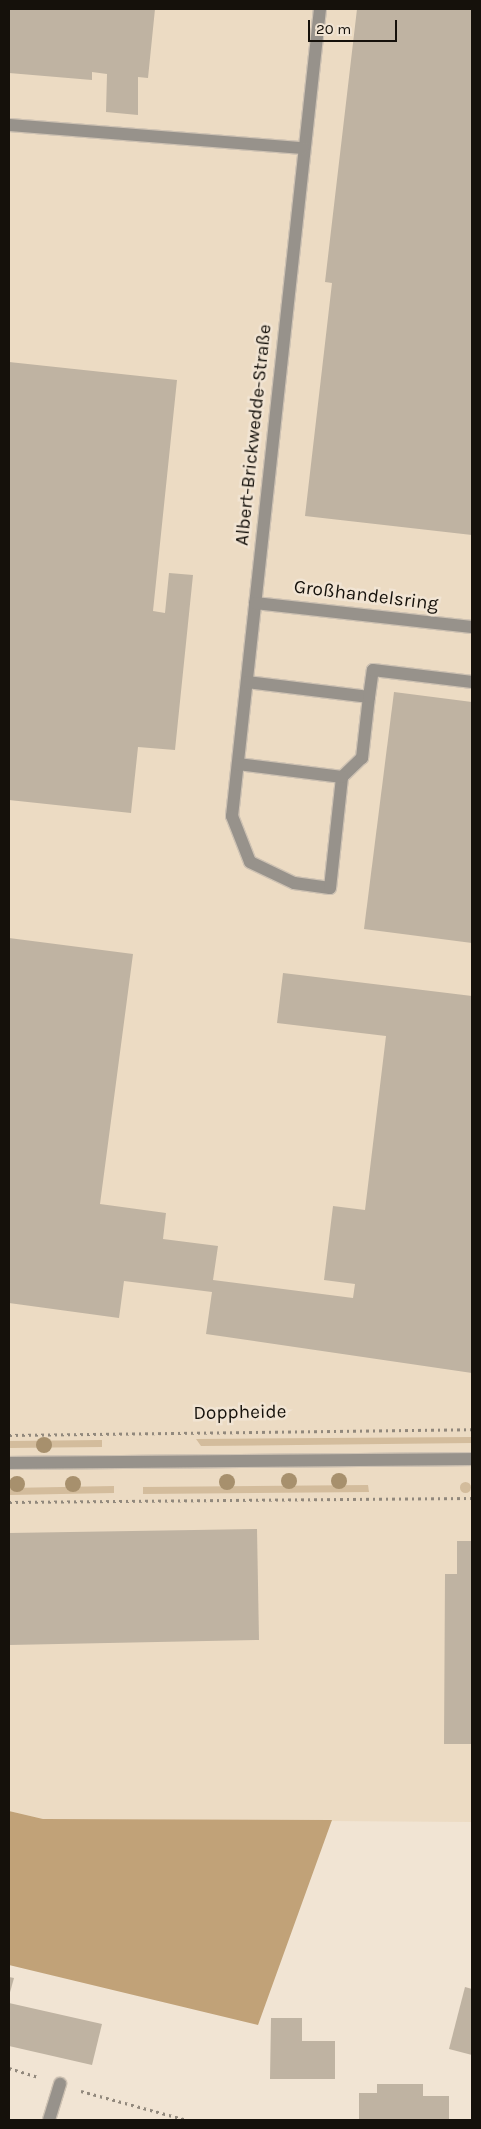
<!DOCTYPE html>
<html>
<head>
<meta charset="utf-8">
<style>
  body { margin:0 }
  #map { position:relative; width:481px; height:2129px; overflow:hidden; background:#f1e4d3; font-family:Karla,sans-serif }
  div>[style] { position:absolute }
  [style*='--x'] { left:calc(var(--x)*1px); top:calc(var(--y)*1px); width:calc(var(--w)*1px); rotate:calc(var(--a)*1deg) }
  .built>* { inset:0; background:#ecdbc3 }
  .green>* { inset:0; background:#d3bc9c }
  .round { border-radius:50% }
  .forest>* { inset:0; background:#c1a278 }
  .building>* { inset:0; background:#bfb3a2 }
  .path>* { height:3px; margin-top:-1.5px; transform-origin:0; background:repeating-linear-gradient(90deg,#91887c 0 2.5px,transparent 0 6.5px) }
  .roads { filter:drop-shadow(1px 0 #cec2b3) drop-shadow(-1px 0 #cec2b3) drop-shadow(0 1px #cec2b3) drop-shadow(0 -1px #cec2b3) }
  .minor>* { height:12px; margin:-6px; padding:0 6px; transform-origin:6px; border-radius:6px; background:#97928b }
  .trees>* { width:16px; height:16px; margin:-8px; border-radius:50%; background:#a7906d }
  span { translate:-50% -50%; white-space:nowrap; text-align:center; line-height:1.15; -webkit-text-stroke:5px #f1e4d3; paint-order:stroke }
  .street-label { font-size:19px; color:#15110b }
  .frame { position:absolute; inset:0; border:10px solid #15110b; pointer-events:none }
  .scale { position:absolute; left:308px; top:20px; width:89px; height:22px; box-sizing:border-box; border:2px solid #15110b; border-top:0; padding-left:6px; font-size:15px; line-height:18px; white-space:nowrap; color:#15110b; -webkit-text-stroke:4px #f1e4d3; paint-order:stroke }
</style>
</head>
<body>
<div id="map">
  <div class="built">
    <i style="clip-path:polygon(9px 9px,472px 9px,472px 1822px,43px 1819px,9px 1811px)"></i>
  </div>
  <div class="green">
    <i style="clip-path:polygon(472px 1437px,472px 1443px,201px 1446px,196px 1439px)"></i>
    <i style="clip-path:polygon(102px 1440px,102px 1447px,9px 1448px,9px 1441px)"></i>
    <i class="round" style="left:459.5px;top:1481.5px;width:11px;height:11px"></i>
    <i style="clip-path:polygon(368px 1485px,369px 1492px,143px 1494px,143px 1487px)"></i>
    <i style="clip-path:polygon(114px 1486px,114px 1493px,9px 1495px,9px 1488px)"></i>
  </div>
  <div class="forest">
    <i style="clip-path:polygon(9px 1811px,43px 1819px,332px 1820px,258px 2025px,9px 1965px)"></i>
  </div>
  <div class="building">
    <i style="clip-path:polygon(9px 9px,155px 9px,148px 78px,138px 77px,138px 115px,106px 112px,107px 74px,92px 72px,92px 80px,9px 73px)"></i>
    <i style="clip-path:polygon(357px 9px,472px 9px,472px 535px,305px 516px,332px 283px,325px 282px)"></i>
    <i style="clip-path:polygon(9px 362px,177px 380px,153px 611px,165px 613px,169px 573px,193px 575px,175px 750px,138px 747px,131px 813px,9px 800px)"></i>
    <i style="clip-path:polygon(394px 692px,472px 702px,472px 943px,364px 929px)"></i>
    <i style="clip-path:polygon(9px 938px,133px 954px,100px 1204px,166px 1213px,163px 1239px,218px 1246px,213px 1280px,353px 1298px,355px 1284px,324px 1280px,333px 1206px,365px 1210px,386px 1036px,277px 1023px,283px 973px,472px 996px,472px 1373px,206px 1334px,212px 1292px,124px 1281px,119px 1318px,9px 1303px)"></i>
    <i style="clip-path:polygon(257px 1529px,259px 1640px,9px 1645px,9px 1533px)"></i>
    <i style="clip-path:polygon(457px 1541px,472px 1541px,472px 1744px,444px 1744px,445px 1574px,457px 1574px)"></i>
    <i style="clip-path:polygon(9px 1977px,14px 1978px,9px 1996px)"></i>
    <i style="clip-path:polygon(465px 1987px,472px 1989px,472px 2055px,449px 2049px)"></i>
    <i style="clip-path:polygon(9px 2003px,102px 2024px,92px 2065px,9px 2046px)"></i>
    <i style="clip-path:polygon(271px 2018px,302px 2018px,302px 2041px,335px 2041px,335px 2079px,270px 2079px)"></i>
    <i style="clip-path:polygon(377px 2084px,423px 2084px,423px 2096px,449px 2096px,449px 2120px,359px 2120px,359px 2093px,377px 2093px)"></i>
  </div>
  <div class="path">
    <i style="--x:9;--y:1435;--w:463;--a:-0.7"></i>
    <i style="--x:9;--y:1502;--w:463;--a:-0.5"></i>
    <i style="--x:9;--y:2068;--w:31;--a:17"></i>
    <i style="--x:81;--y:2091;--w:110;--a:15.3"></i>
  </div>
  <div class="roads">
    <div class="minor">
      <i style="--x:320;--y:9;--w:812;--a:96.22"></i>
      <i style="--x:232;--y:816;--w:49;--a:68.6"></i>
      <i style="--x:250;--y:862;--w:49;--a:25.5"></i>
      <i style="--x:294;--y:883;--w:36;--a:8"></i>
      <i style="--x:330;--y:888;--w:112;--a:-83.8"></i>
      <i style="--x:342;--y:777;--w:28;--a:-44"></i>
      <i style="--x:362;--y:758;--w:61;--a:-83.5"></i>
      <i style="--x:9;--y:125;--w:295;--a:4.5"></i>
      <i style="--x:255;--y:603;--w:218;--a:6.3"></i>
      <i style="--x:247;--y:682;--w:123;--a:7"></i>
      <i style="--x:369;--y:697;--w:27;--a:-82"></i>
      <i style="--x:373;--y:670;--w:100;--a:6.9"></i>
      <i style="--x:238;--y:764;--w:105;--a:7.1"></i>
      <i style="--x:9;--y:1463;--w:463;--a:-0.5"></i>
      <i style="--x:49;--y:2120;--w:38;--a:-73"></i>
    </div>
  </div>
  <div class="trees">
    <i style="left:44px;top:1445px"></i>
    <i style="left:289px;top:1481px"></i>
    <i style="left:339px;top:1481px"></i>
    <i style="left:227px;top:1482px"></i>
    <i style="left:17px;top:1484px"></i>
    <i style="left:73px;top:1484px"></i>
  </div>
  <div class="street-label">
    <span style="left:254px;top:435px;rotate:-84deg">Albert-Brickwedde-Straße</span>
    <span style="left:366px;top:596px;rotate:7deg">Großhandelsring</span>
    <span style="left:240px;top:1413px;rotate:-1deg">Doppheide</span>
  </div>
  <div class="frame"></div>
  <div class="scale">20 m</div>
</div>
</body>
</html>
